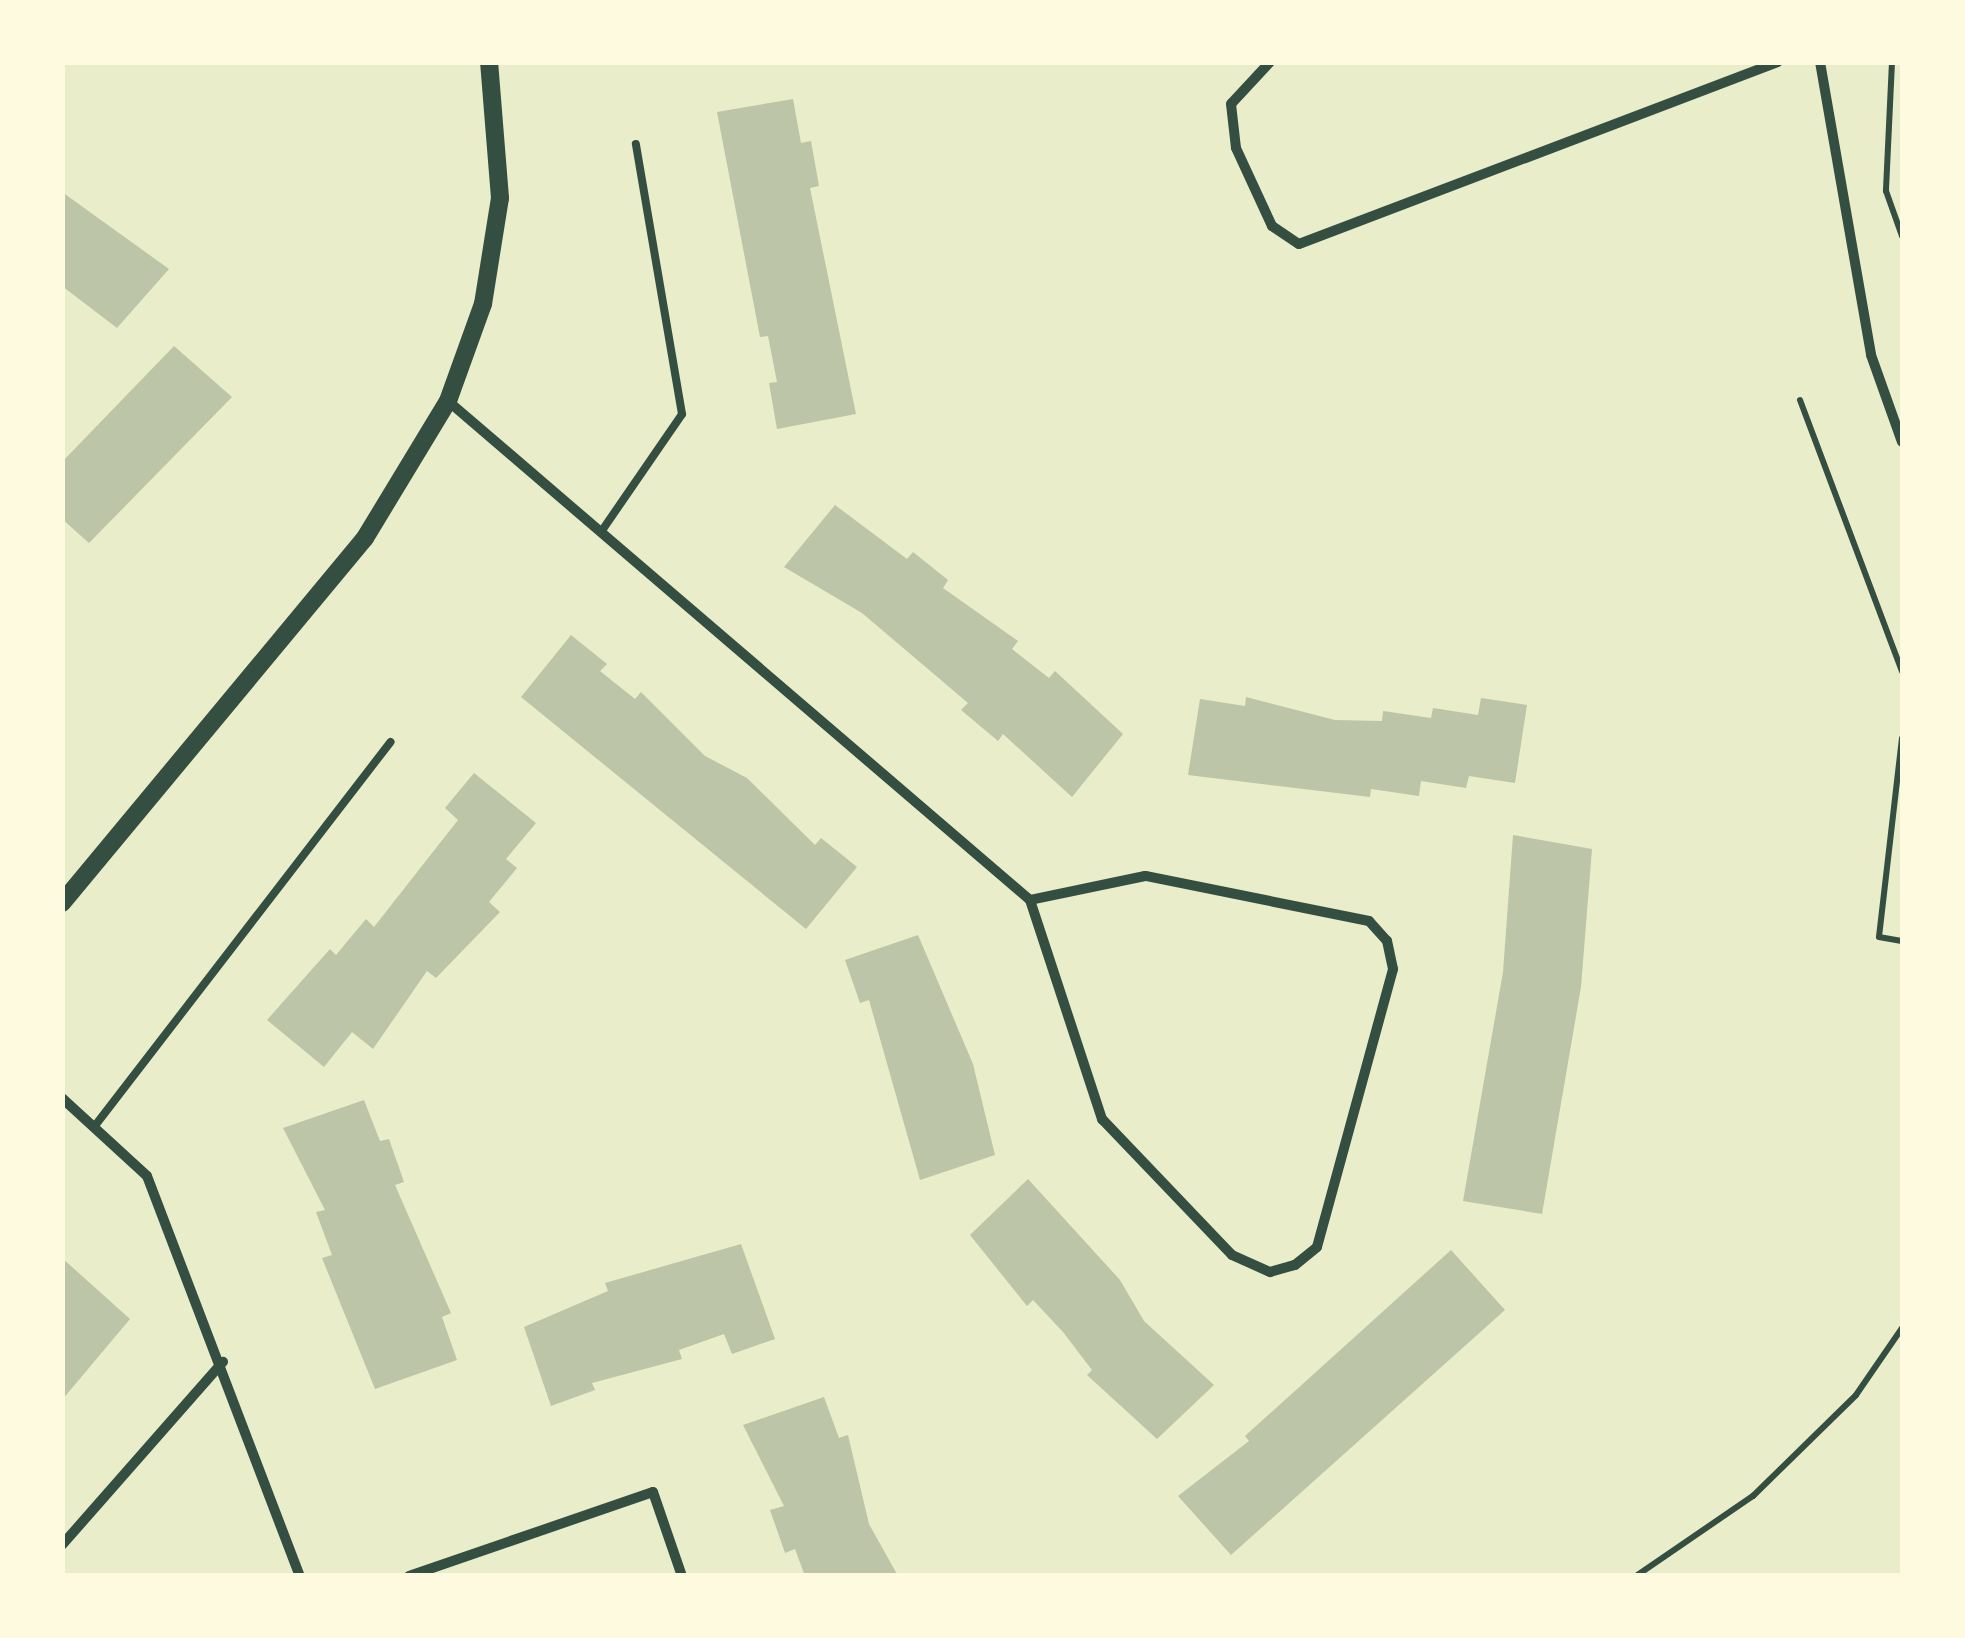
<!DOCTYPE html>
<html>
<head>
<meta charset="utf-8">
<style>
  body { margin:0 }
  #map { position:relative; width:1965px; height:1638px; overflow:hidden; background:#e9edc9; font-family:Poppins,sans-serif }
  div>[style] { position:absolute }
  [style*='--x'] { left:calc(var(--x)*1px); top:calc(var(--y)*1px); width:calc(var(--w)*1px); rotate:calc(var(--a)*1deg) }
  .building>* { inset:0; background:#bcc5a7 }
  .path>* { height:6px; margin:-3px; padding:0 3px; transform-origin:3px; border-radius:3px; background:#344e41 }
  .service>* { height:8px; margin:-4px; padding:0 4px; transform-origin:4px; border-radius:4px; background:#344e41 }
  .minor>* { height:10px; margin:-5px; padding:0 5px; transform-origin:5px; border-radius:5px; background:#344e41 }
  .tertiary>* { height:18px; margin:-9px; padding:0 9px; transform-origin:9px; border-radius:9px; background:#344e41 }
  span { translate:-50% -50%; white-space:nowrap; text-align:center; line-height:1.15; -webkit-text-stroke:8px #fefae0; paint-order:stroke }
  .frame { position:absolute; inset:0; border:65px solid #fefae0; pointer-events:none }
</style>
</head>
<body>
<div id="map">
  <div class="building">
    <i style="clip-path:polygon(793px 99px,801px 143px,811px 141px,819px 186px,810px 188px,856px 414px,777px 429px,769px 383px,777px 382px,768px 336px,760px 337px,717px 112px)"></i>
    <i style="clip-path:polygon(62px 192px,169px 269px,117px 328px,62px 286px)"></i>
    <i style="clip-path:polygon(174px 346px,232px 397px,89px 543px,62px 519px,62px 462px)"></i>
    <i style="clip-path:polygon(835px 505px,907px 559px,913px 552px,948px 580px,943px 588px,1018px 641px,1012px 649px,1049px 678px,1055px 671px,1123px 734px,1072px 797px,1003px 734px,998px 741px,961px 710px,968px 703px,862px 613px,784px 567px)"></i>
    <i style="clip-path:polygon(571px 635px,607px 664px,600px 671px,635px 699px,641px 692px,705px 756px,747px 778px,815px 845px,821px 838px,857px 867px,806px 929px,521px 697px)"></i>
    <i style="clip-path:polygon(1246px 697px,1335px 720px,1382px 721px,1383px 711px,1431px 718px,1433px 708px,1478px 715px,1481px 698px,1527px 705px,1515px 783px,1469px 776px,1466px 788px,1421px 781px,1419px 796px,1371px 789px,1370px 797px,1188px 775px,1200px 699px,1245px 706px)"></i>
    <i style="clip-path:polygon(474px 773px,536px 823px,506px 859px,517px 868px,489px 902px,500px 912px,436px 978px,427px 971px,373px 1049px,352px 1032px,324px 1067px,267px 1020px,330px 949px,336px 955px,366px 919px,374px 927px,458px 820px,445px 808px)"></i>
    <i style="clip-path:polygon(1513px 835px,1592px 849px,1581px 987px,1542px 1214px,1463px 1201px,1503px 972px)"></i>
    <i style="clip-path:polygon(918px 935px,973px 1064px,995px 1155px,920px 1180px,869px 1000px,860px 1003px,845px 960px)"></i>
    <i style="clip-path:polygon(364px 1100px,380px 1141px,389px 1139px,404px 1182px,395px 1185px,451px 1313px,442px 1317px,457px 1360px,375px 1389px,322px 1258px,332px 1255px,316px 1212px,325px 1210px,283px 1128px)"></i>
    <i style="clip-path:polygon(1028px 1179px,1120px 1280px,1144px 1321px,1214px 1385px,1157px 1439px,1087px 1375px,1092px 1370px,1063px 1332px,1033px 1300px,1027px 1306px,970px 1235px)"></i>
    <i style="clip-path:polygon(741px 1244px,775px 1339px,732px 1354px,724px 1334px,679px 1350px,682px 1359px,592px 1383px,595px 1390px,551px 1406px,524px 1327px,608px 1291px,605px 1283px)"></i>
    <i style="clip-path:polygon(1451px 1250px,1505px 1310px,1231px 1555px,1178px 1496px,1249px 1441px,1245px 1436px)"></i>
    <i style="clip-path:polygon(62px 1258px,130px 1319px,62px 1400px)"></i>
    <i style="clip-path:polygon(824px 1397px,839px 1438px,848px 1435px,869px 1524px,898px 1576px,805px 1576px,795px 1549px,785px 1553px,770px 1510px,784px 1506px,743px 1425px)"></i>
  </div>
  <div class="path">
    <i style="--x:1892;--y:62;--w:129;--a:92.7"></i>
    <i style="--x:1886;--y:191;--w:48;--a:70.4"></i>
    <i style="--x:1800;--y:400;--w:290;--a:69.4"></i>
    <i style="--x:1902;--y:738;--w:200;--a:96.6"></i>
    <i style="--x:1879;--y:937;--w:23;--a:10"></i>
    <i style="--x:1636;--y:1576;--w:142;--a:-34.4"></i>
    <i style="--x:1753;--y:1496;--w:144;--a:-44.4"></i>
    <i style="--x:1856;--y:1395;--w:81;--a:-55.5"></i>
  </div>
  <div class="service">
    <i style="--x:601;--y:532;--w:143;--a:-55.5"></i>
    <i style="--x:682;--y:414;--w:274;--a:-99.7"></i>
    <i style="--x:94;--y:1127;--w:486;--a:-52.4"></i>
  </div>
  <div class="minor">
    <i style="--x:1270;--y:62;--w:57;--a:132.9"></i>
    <i style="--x:1231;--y:104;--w:44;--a:83.5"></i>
    <i style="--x:1236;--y:148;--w:86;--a:65.2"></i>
    <i style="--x:1272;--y:226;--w:32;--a:34"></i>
    <i style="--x:1299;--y:244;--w:512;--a:-20.8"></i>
    <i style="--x:1820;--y:62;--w:297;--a:80.1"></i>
    <i style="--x:1871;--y:355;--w:92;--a:70.4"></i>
    <i style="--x:448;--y:401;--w:767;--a:40.61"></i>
    <i style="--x:1030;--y:900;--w:231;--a:71.8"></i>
    <i style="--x:1102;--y:1119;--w:188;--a:46.3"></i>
    <i style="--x:1232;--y:1255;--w:42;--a:24.1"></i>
    <i style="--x:1270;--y:1272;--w:26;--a:-16"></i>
    <i style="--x:1295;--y:1265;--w:28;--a:-39"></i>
    <i style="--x:1317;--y:1247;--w:288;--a:-74.7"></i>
    <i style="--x:1393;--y:969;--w:29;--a:-102"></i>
    <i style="--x:1387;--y:941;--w:27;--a:-132"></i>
    <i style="--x:1369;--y:921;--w:228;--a:-168.6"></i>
    <i style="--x:1145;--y:876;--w:117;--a:168.2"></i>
    <i style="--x:62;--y:1098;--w:115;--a:42.5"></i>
    <i style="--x:147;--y:1176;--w:428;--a:69.1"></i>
    <i style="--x:62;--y:1545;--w:244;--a:-48.7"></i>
    <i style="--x:409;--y:1576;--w:258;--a:-19"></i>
    <i style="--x:653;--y:1492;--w:89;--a:71"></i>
  </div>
  <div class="tertiary">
    <i style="--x:62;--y:903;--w:474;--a:-50.3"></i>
    <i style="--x:365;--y:538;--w:160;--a:-58.8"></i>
    <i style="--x:448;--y:401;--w:103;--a:-70.2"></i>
    <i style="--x:483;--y:304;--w:107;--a:-80.9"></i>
    <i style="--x:500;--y:198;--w:136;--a:-94.6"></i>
  </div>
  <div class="frame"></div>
</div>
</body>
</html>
